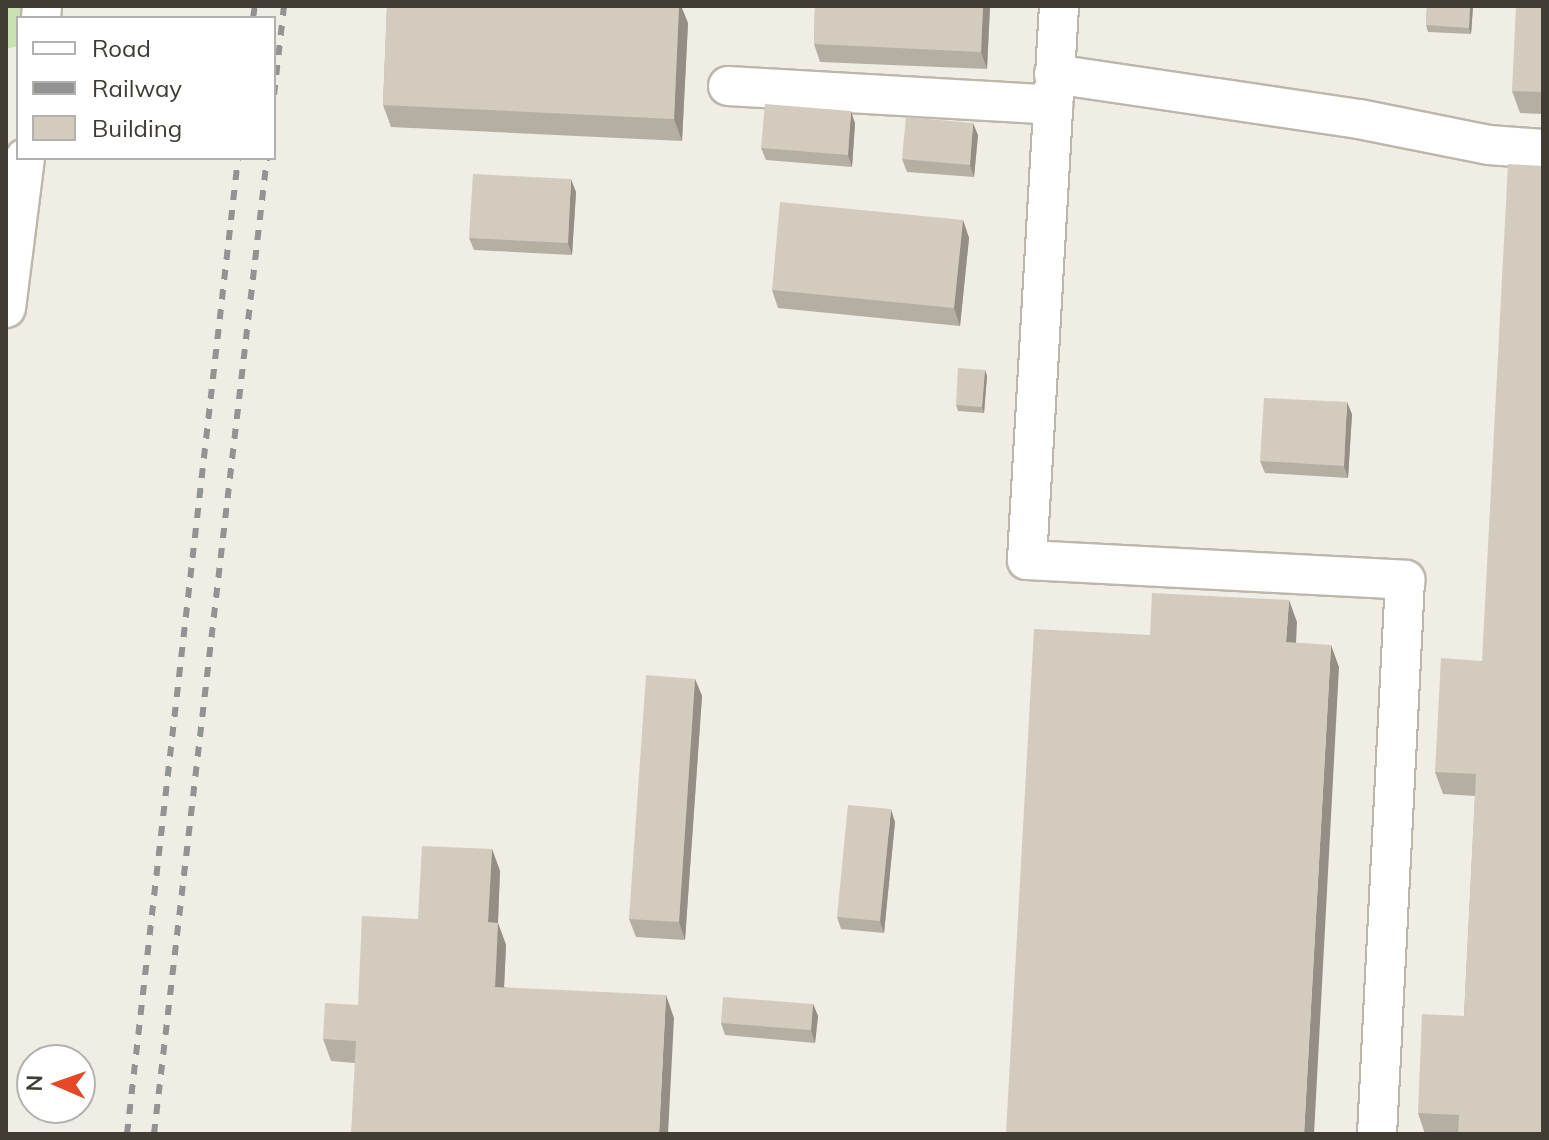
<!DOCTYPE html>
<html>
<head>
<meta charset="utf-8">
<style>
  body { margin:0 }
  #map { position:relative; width:1549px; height:1140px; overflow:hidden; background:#f0ede4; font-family:Mulish,sans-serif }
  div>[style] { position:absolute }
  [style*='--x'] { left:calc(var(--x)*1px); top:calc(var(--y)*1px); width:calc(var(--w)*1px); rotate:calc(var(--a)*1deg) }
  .green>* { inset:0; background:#cae1b0 }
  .roads { filter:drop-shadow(2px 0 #bdb7ab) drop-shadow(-2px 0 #bdb7ab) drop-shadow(0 2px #bdb7ab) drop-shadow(0 -2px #bdb7ab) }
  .minor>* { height:38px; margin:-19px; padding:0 19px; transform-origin:19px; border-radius:19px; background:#fff }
  .rail>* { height:6px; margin-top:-3px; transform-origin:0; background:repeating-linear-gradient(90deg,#939393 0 10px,transparent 0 20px) }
  .wall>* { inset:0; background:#b5afa3 }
  .shaded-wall>* { inset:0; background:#948e85 }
  .building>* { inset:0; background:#d3cbbe }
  span { translate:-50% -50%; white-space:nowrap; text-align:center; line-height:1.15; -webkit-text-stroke:6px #fff; paint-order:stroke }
  .frame { position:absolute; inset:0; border:8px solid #413d35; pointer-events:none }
  .legend { position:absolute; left:16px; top:16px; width:260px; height:144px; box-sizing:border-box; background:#fff; border:2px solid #b3b1ae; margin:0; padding:10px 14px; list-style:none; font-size:24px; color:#413d35 }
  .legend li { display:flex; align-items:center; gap:16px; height:40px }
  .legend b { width:40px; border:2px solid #b3b1ae }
  .north { position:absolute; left:16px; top:1044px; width:80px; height:80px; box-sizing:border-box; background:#fff; border:2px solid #b3b1ae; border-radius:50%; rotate:272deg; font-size:22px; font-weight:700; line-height:32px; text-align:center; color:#413d35 }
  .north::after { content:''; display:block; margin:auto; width:28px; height:36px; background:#e44827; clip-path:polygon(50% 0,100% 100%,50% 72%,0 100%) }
</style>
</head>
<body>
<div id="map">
  <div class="green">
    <i style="clip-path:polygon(6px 6px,59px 6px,58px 18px,18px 18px,18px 46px,6px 49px)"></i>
  </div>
  <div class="roads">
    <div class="minor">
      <i style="--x:1059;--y:6;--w:555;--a:93.31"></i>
      <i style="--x:1027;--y:560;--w:379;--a:3"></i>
      <i style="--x:1405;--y:580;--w:555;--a:92.89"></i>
      <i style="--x:41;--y:18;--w:12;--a:-85"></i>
      <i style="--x:1054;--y:74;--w:308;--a:8.4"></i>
      <i style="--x:1359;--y:119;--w:133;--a:11.3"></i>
      <i style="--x:1489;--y:145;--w:54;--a:4.2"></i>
      <i style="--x:728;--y:86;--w:326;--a:3.3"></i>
      <i style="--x:6;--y:308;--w:151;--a:-82.8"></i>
    </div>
  </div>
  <div class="rail">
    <i style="--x:253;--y:18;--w:12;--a:-81"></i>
    <i style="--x:274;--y:95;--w:90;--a:-83.6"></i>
    <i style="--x:127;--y:1134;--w:982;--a:-83.51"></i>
    <i style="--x:154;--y:1134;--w:983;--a:-83.4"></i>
  </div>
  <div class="wall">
    <i style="clip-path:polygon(387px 6px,681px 6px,688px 23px,682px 141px,391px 127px,383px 105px)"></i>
    <i style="clip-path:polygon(815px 6px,990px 6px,987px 69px,820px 62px,814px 44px)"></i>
    <i style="clip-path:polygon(1427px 6px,1473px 6px,1471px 34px,1428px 32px,1426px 25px)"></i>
    <i style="clip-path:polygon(1543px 6px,1543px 114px,1520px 113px,1512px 91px)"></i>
    <i style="clip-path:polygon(855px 123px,852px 167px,766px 160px,761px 148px)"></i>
    <i style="clip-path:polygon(978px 135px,974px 177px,907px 172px,902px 159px)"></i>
    <i style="clip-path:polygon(576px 192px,572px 255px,474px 250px,469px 238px)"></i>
    <i style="clip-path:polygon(963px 220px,969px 238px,960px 326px,778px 308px,772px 290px)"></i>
    <i style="clip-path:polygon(985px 370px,987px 376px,984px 413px,958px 411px,956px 405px)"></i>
    <i style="clip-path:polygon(1352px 414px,1348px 478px,1265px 473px,1260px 461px)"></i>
    <i style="clip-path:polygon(1482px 661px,1543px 1134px,1425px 1134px,1418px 1113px,1464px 1016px,1475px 796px,1443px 794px,1435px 772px)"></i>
    <i style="clip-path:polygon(695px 679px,702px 696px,685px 940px,636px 937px,629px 919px)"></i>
    <i style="clip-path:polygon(895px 822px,884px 933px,841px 929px,837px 917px)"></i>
    <i style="clip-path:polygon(492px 849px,500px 871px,498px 923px,506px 945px,504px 987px,674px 1018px,355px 1063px,331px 1061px,323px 1039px,358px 1005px)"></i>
    <i style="clip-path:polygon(813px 1004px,818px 1016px,815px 1043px,725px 1035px,721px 1023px)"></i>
  </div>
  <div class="shaded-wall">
    <i style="clip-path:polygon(679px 6px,681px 6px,688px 23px,682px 141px,674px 119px)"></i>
    <i style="clip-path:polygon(983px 6px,990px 6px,987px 69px,981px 52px)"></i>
    <i style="clip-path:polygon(1470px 6px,1473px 7px,1471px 34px,1469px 28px)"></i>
    <i style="clip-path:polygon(851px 111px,855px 123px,852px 167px,848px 155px)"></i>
    <i style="clip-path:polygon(973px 123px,978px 135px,974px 177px,970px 165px)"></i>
    <i style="clip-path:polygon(571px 179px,576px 192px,572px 255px,568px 243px)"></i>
    <i style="clip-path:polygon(963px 220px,969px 238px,960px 326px,954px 308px)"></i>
    <i style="clip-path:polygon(985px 370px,987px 376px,984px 413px,982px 407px)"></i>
    <i style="clip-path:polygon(1347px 402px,1352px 414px,1348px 478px,1344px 466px)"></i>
    <i style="clip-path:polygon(1289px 600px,1297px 622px,1295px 664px,1286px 642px)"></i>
    <i style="clip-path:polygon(1331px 645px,1339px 667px,1314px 1134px,1304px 1134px)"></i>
    <i style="clip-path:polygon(695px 679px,702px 696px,685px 940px,679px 922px)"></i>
    <i style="clip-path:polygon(891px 809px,895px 822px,884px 933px,880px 921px)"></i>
    <i style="clip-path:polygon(492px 849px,500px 871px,497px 944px,488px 922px)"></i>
    <i style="clip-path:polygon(498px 923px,506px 945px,503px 1009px,495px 987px)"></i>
    <i style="clip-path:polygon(666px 995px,674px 1018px,668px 1134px,659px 1134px)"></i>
    <i style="clip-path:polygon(813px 1004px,818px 1016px,815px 1043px,811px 1030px)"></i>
  </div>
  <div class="building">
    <i style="clip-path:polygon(387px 6px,679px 6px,674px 119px,383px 105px)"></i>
    <i style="clip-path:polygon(815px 6px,983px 6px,981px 52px,814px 44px)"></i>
    <i style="clip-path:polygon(1427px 6px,1470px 6px,1469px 28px,1426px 25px)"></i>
    <i style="clip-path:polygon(1516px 6px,1543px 6px,1543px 92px,1512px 91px)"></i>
    <i style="clip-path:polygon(765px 104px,851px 111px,848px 155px,761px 148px)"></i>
    <i style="clip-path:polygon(906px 117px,973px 123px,970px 165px,902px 159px)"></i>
    <i style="clip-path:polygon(1508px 164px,1543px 166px,1543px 1134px,1458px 1134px,1459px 1115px,1418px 1113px,1422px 1014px,1464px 1016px,1476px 774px,1435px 772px,1441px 658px,1482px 661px)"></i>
    <i style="clip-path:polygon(473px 174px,571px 179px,568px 243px,469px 238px)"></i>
    <i style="clip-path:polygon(780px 202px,963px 220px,954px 308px,772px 290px)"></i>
    <i style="clip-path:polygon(958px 368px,985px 370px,982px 407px,956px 405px)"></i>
    <i style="clip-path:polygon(1264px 398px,1347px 402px,1344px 466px,1260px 461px)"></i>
    <i style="clip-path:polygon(1152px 593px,1289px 600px,1286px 642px,1331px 645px,1304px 1134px,1006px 1134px,1034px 629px,1150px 635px)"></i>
    <i style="clip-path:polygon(646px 675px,695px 679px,679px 922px,629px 919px)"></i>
    <i style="clip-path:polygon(848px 805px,891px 809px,880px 921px,837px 917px)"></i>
    <i style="clip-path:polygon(422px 846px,492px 849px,488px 922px,498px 923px,495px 987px,666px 995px,659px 1134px,351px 1134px,356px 1041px,323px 1039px,325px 1003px,358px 1005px,362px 916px,418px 919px)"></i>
    <i style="clip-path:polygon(723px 997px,813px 1004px,811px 1030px,721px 1023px)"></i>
  </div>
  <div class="frame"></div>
  <ul class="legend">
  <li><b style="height:10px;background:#fff"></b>Road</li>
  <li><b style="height:10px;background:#939393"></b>Railway</li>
  <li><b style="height:22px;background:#d3cbbe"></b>Building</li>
  </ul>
  <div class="north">N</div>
</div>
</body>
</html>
